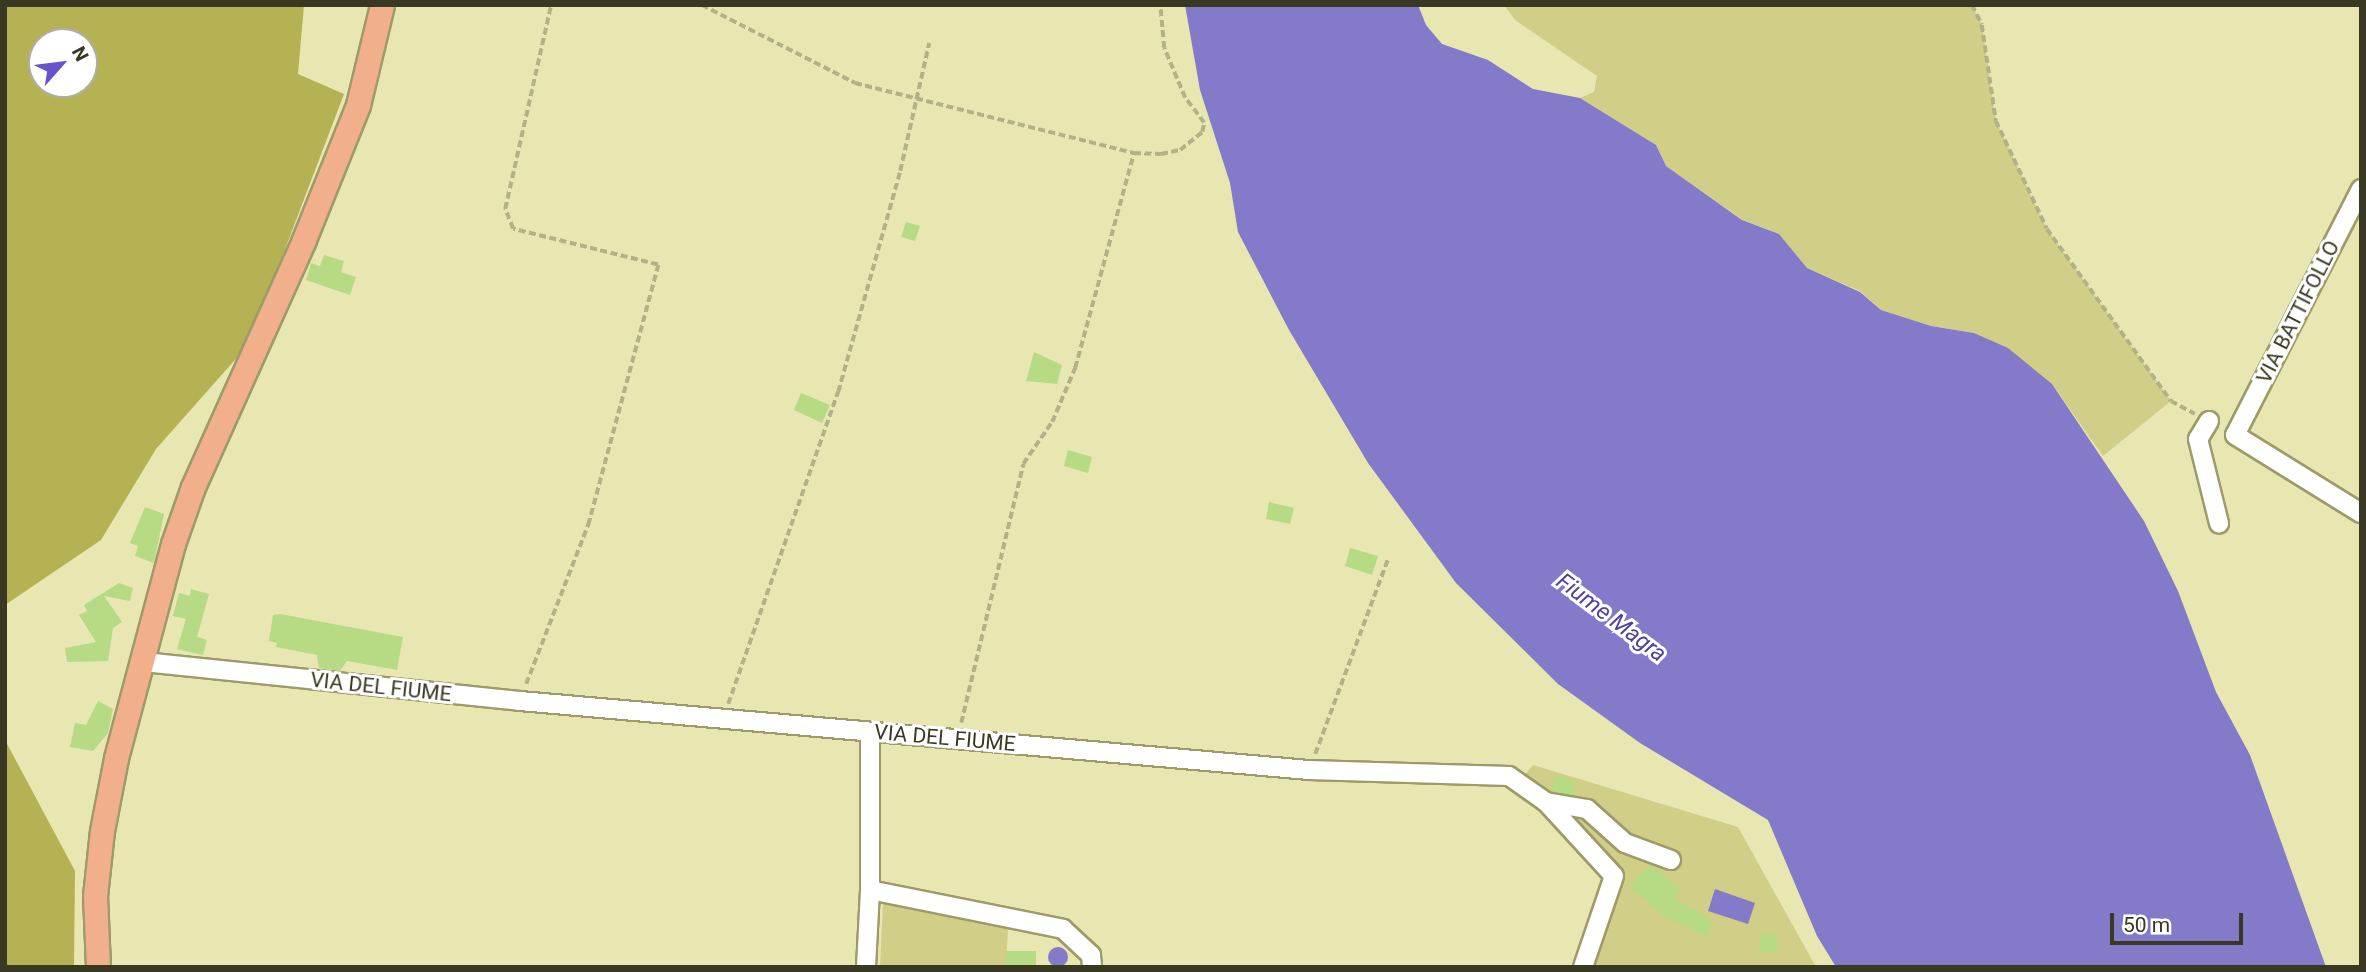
<!DOCTYPE html>
<html>
<head>
<meta charset="utf-8">
<style>
  body { margin:0 }
  #map { position:relative; width:2366px; height:972px; overflow:hidden; background:#e8e7b1; font-family:Roboto,sans-serif }
  div>[style] { position:absolute }
  [style*='--x'] { left:calc(var(--x)*1px); top:calc(var(--y)*1px); width:calc(var(--w)*1px); rotate:calc(var(--a)*1deg) }
  .green>* { inset:0; background:#d0ce87 }
  .forest>* { inset:0; background:#b5b253 }
  .water>* { inset:0; background:#837bca }
  .round { border-radius:50% }
  .building>* { inset:0; background:#b7da84 }
  .path>* { height:3.5px; margin-top:-1.75px; transform-origin:0; background:repeating-linear-gradient(90deg,#b3b286 0 7px,transparent 0 10.5px) }
  .roads { filter:drop-shadow(2px 0 #9c9b69) drop-shadow(-2px 0 #9c9b69) drop-shadow(0 2px #9c9b69) drop-shadow(0 -2px #9c9b69) }
  .minor>* { height:18px; margin:-9px; padding:0 9px; transform-origin:9px; border-radius:9px; background:#fff }
  .major>* { height:23px; margin:-11.5px; padding:0 11.5px; transform-origin:11.5px; border-radius:11.5px; background:#f1af8b }
  span { translate:-50% -50%; white-space:nowrap; text-align:center; line-height:1.15; -webkit-text-stroke:6px #fff; paint-order:stroke }
  .street-label { font-size:21px; color:#393823 }
  .water-label { font-size:23px; color:#513f9e; font-style:italic }
  .frame { position:absolute; inset:0; border:7px solid #393823; pointer-events:none }
  .north { position:absolute; left:28px; top:28px; width:70px; height:70px; box-sizing:border-box; background:#fff; border:2px solid #b0afa7; border-radius:50%; rotate:62deg; font-size:19px; font-weight:700; line-height:28px; text-align:center; color:#393823 }
  .north::after { content:''; display:block; margin:auto; width:24px; height:32px; background:#6953cc; clip-path:polygon(50% 0,100% 100%,50% 72%,0 100%) }
  .scale { position:absolute; left:2110px; top:913px; width:133px; height:32px; box-sizing:border-box; border:4px solid #393823; border-top:0; padding-left:9px; font-size:21px; line-height:24px; white-space:nowrap; color:#393823; -webkit-text-stroke:5px #fff; paint-order:stroke }
</style>
</head>
<body>
<div id="map">
  <div class="green">
    <i style="clip-path:polygon(1504px 5px,1972px 5px,1982px 25px,1996px 121px,2047px 229px,2171px 401px,2103px 456px,2052px 384px,1974px 333px,1931px 326px,1881px 310px,1860px 291px,1807px 268px,1779px 234px,1743px 220px,1666px 166px,1656px 145px,1580px 98px,1594px 92px,1597px 76px,1515px 20px)"></i>
    <i style="clip-path:polygon(1533px 765px,1738px 827px,1816px 967px,1587px 967px,1619px 875px,1520px 780px)"></i>
    <i style="clip-path:polygon(883px 901px,1008px 928px,1006px 967px,880px 967px)"></i>
  </div>
  <div class="forest">
    <i style="clip-path:polygon(evenodd,5px 5px,304px 5px,298px 74px,344px 94px,249px 344px,156px 449px,101px 540px,5px 605px,5px 5px,42px 42px,84px 42px,84px 84px,42px 84px,42px 42px)"></i>
    <i style="clip-path:polygon(5px 740px,75px 871px,74px 967px,5px 967px)"></i>
  </div>
  <div class="water">
    <i style="clip-path:polygon(1185px 5px,1418px 5px,1426px 25px,1442px 44px,1488px 60px,1533px 89px,1580px 98px,1656px 145px,1666px 166px,1742px 220px,1779px 234px,1807px 268px,1860px 292px,1881px 310px,1931px 326px,1974px 333px,2008px 348px,2052px 384px,2144px 521px,2178px 591px,2216px 692px,2250px 755px,2326px 967px,1836px 967px,1817px 936px,1768px 820px,1640px 743px,1558px 684px,1456px 583px,1368px 463px,1289px 330px,1238px 232px,1230px 183px,1200px 90px)"></i>
    <i style="clip-path:polygon(1715px 889px,1755px 903px,1748px 924px,1708px 911px)"></i>
    <i class="round" style="left:1048px;top:947px;width:20px;height:20px"></i>
  </div>
  <div class="building">
    <i style="clip-path:polygon(906px 222px,920px 226px,915px 241px,901px 237px)"></i>
    <i style="clip-path:polygon(324px 255px,344px 261px,341px 272px,356px 277px,350px 295px,306px 280px,311px 263px,320px 266px)"></i>
    <i style="clip-path:polygon(1034px 352px,1062px 365px,1057px 384px,1026px 381px)"></i>
    <i style="clip-path:polygon(801px 393px,830px 405px,822px 423px,794px 410px)"></i>
    <i style="clip-path:polygon(1068px 450px,1092px 457px,1088px 473px,1064px 466px)"></i>
    <i style="clip-path:polygon(1269px 502px,1294px 508px,1290px 524px,1266px 519px)"></i>
    <i style="clip-path:polygon(145px 507px,164px 514px,154px 563px,135px 556px,138px 546px,130px 543px)"></i>
    <i style="clip-path:polygon(1350px 548px,1378px 556px,1372px 575px,1345px 566px)"></i>
    <i style="clip-path:polygon(119px 583px,133px 588px,130px 601px,104px 596px,122px 622px,113px 628px,108px 661px,67px 662px,65px 648px,96px 642px,79px 615px,87px 611px,84px 605px)"></i>
    <i style="clip-path:polygon(191px 589px,209px 594px,197px 637px,207px 640px,203px 655px,177px 649px,186px 619px,173px 616px,179px 593px,190px 596px)"></i>
    <i style="clip-path:polygon(280px 614px,403px 637px,397px 670px,347px 661px,340px 671px,319px 668px,317px 655px,276px 647px,277px 643px,269px 641px,273px 615px)"></i>
    <i style="clip-path:polygon(98px 701px,113px 709px,108px 733px,93px 751px,70px 747px,75px 723px,86px 725px)"></i>
    <i style="clip-path:polygon(1555px 775px,1576px 780px,1573px 795px,1551px 791px)"></i>
    <i style="clip-path:polygon(1651px 865px,1681px 891px,1673px 899px,1712px 920px,1707px 936px,1663px 916px,1629px 886px)"></i>
    <i style="clip-path:polygon(1760px 934px,1777px 934px,1777px 952px,1759px 952px)"></i>
    <i style="clip-path:polygon(1006px 951px,1036px 951px,1036px 967px,1006px 967px)"></i>
  </div>
  <div class="path">
    <i style="--x:702;--y:5;--w:172;--a:27"></i>
    <i style="--x:855;--y:83;--w:288;--a:14.1"></i>
    <i style="--x:1134;--y:153;--w:27;--a:2"></i>
    <i style="--x:1161;--y:154;--w:19;--a:-12"></i>
    <i style="--x:1180;--y:150;--w:28;--a:-39"></i>
    <i style="--x:1202;--y:132;--w:9;--a:-77"></i>
    <i style="--x:1204;--y:123;--w:31;--a:-127"></i>
    <i style="--x:1185;--y:98;--w:54;--a:-112.8"></i>
    <i style="--x:1164;--y:48;--w:43;--a:-95.3"></i>
    <i style="--x:1972;--y:5;--w:22;--a:63"></i>
    <i style="--x:1982;--y:25;--w:97;--a:81.7"></i>
    <i style="--x:1996;--y:121;--w:119;--a:64.7"></i>
    <i style="--x:2047;--y:229;--w:212;--a:54.2"></i>
    <i style="--x:2171;--y:401;--w:27;--a:28"></i>
    <i style="--x:526;--y:684;--w:171;--a:-68.7"></i>
    <i style="--x:588;--y:525;--w:269;--a:-74.9"></i>
    <i style="--x:658;--y:265;--w:149;--a:-166.1"></i>
    <i style="--x:513;--y:229;--w:22;--a:-112"></i>
    <i style="--x:505;--y:209;--w:209;--a:-77.3"></i>
    <i style="--x:728;--y:704;--w:331;--a:-70.6"></i>
    <i style="--x:838;--y:392;--w:230;--a:-74.3"></i>
    <i style="--x:900;--y:171;--w:131;--a:-77.2"></i>
    <i style="--x:961;--y:723;--w:266;--a:-76.5"></i>
    <i style="--x:1023;--y:464;--w:51;--a:-55.4"></i>
    <i style="--x:1052;--y:422;--w:59;--a:-66.9"></i>
    <i style="--x:1075;--y:368;--w:223;--a:-74.7"></i>
    <i style="--x:1315;--y:754;--w:208;--a:-69.5"></i>
  </div>
  <div class="roads">
    <div class="minor">
      <i style="--x:2361;--y:189;--w:276;--a:117.1"></i>
      <i style="--x:2235;--y:435;--w:148;--a:31.8"></i>
      <i style="--x:2209;--y:421;--w:21;--a:121"></i>
      <i style="--x:2198;--y:439;--w:87;--a:76"></i>
      <i style="--x:143;--y:662;--w:379;--a:5.9"></i>
      <i style="--x:520;--y:701;--w:792;--a:5"></i>
      <i style="--x:1309;--y:770;--w:200;--a:1.7"></i>
      <i style="--x:1509;--y:776;--w:45;--a:35.1"></i>
      <i style="--x:1546;--y:802;--w:100;--a:47.4"></i>
      <i style="--x:1614;--y:876;--w:96;--a:108.8"></i>
      <i style="--x:870;--y:732;--w:158;--a:90"></i>
      <i style="--x:870;--y:890;--w:197;--a:11.4"></i>
      <i style="--x:1063;--y:929;--w:38;--a:43"></i>
      <i style="--x:1091;--y:955;--w:12;--a:85"></i>
      <i style="--x:1546;--y:802;--w:42;--a:9.7"></i>
      <i style="--x:1587;--y:809;--w:51;--a:41.8"></i>
      <i style="--x:1625;--y:843;--w:49;--a:20.3"></i>
      <i style="--x:866;--y:967;--w:77;--a:-87"></i>
    </div>
    <div class="major">
      <i style="--x:98;--y:967;--w:71;--a:-92.4"></i>
      <i style="--x:95;--y:896;--w:65;--a:-83.9"></i>
      <i style="--x:102;--y:831;--w:74;--a:-79.1"></i>
      <i style="--x:116;--y:758;--w:221;--a:-75.1"></i>
      <i style="--x:173;--y:544;--w:60;--a:-70.7"></i>
      <i style="--x:193;--y:487;--w:269;--a:-65.8"></i>
      <i style="--x:303;--y:242;--w:148;--a:-68.1"></i>
      <i style="--x:358;--y:105;--w:103;--a:-76.5"></i>
    </div>
  </div>
  <div class="street-label">
    <span style="left:2298px;top:312px;rotate:-63deg">VIA BATTIFOLLO</span>
    <span style="left:381px;top:687px;rotate:6deg">VIA DEL FIUME</span>
    <span style="left:945px;top:738px;rotate:5deg">VIA DEL FIUME</span>
  </div>
  <div class="water-label">
    <span style="left:1611px;top:618px;rotate:37deg">Fiume Magra</span>
  </div>
  <div class="frame"></div>
  <div class="north">N</div>
  <div class="scale">50 m</div>
</div>
</body>
</html>
